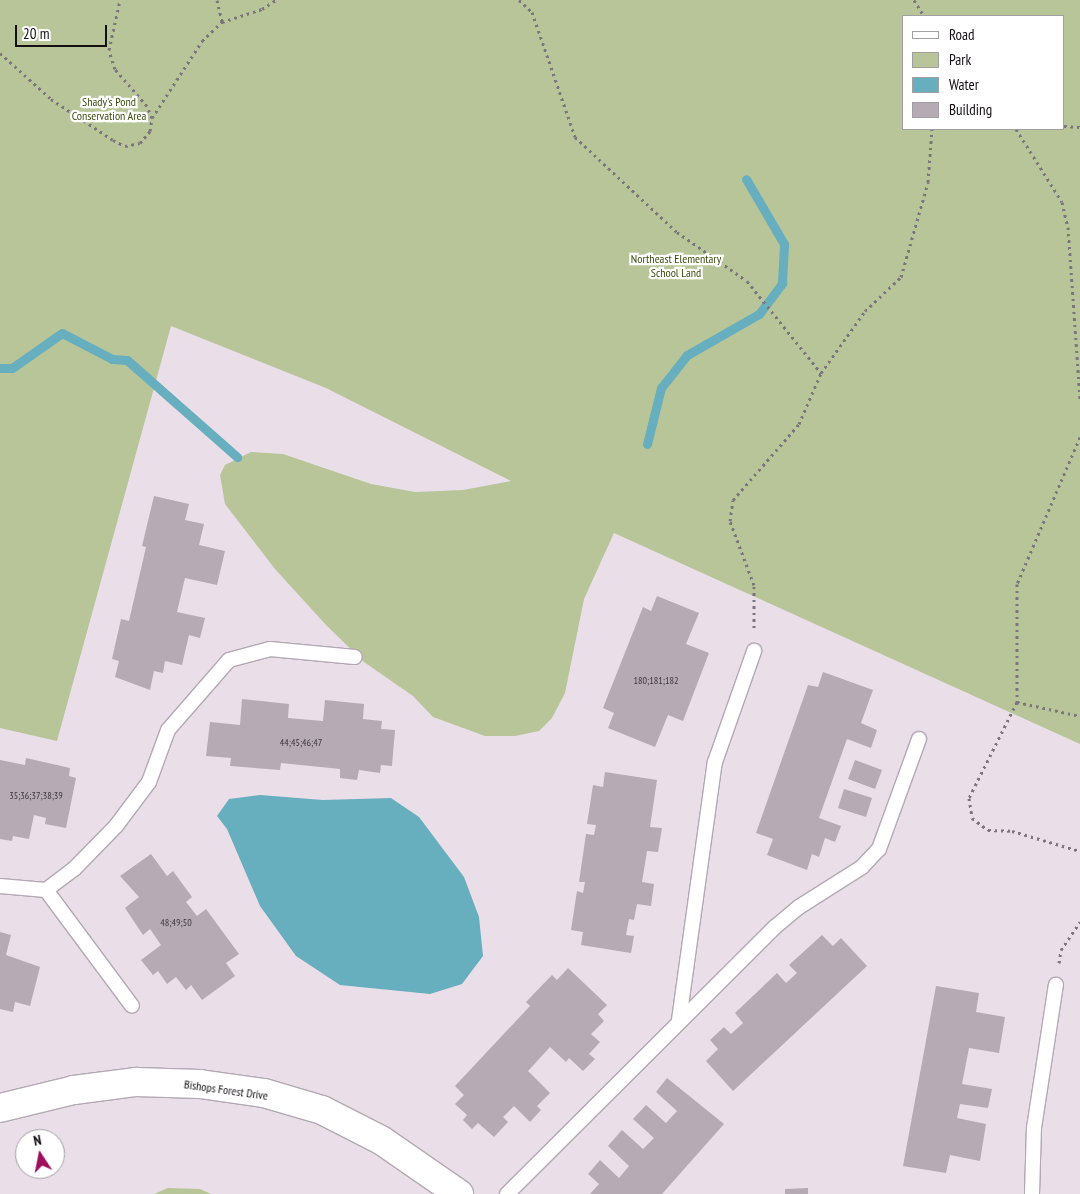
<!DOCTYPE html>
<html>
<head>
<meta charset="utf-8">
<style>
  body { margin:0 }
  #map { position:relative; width:1080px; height:1194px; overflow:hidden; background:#eadee9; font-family:"PT Sans Narrow",sans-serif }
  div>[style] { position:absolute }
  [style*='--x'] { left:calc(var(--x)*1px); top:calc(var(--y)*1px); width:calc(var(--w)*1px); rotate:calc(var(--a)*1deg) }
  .green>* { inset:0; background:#b7c599 }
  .water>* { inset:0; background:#67aebe }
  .stream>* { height:9px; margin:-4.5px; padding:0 4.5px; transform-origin:4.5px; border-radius:4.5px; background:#67aebe }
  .building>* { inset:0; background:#b6aab5 }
  .path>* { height:3px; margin-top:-1.5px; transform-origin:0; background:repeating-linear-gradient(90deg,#7d757d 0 2.5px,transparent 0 6.5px) }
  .roads { filter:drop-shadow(1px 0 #b3a8b3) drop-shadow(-1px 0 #b3a8b3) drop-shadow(0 1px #b3a8b3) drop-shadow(0 -1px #b3a8b3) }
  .service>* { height:14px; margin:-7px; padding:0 7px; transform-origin:7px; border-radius:7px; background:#fff }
  .minor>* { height:28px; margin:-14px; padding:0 14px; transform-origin:14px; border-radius:14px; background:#fff }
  span { translate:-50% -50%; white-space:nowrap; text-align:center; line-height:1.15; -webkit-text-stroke:4.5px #fff; paint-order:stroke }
  .number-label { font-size:10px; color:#3c363c }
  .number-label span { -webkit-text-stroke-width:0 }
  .park-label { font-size:12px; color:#3c4a0e }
  .street-label { font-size:12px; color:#130f13 }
  .legend { position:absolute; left:902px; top:15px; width:162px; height:115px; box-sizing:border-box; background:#fff; border:1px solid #a19fa1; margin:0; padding:6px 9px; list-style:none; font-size:15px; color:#130f13 }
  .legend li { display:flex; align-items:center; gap:10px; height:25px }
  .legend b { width:25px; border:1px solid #a19fa1 }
  .north { position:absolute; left:15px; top:1129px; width:50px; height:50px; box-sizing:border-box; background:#fff; border:1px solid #a19fa1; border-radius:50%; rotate:349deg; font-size:14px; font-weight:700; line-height:20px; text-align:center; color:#130f13 }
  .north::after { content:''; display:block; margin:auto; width:18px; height:22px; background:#9d0e5c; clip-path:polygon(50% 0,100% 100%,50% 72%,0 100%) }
  .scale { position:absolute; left:15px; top:25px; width:92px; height:22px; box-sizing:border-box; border:2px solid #130f13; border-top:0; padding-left:6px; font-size:15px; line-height:18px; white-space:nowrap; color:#130f13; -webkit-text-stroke:4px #fff; paint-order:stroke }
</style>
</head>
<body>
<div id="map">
  <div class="green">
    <i style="clip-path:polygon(evenodd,0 0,1080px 0,1080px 744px,614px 533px,584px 599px,565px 693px,552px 718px,539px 731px,515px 736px,485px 736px,433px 717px,413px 696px,364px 662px,326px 625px,275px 569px,225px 504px,220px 475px,225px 465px,251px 452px,283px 454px,371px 484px,415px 492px,463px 490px,511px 481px,326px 388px,171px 326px,57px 741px,0 728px,0 0,904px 16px,1064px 16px,1064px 129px,904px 129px,904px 16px)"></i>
    <i style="clip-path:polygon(168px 1188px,200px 1189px,211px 1194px,154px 1194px)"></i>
  </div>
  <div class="water">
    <i style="clip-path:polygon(260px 795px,323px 800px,391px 798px,419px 817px,464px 877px,479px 917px,483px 956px,462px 984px,430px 994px,340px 985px,296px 956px,260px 906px,227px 829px,217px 816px,229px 799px)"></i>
  </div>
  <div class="stream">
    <i style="--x:0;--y:368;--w:12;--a:0"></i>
    <i style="--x:12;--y:368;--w:61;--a:-35"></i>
    <i style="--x:62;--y:333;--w:56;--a:27.5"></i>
    <i style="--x:112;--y:359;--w:15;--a:4"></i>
    <i style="--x:127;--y:360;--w:147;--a:41.4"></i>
    <i style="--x:647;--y:444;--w:58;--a:-76"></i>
    <i style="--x:661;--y:388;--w:42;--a:-51.8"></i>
    <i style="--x:687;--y:355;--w:83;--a:-29.7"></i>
    <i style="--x:759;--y:314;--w:39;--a:-53"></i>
    <i style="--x:782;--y:283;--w:39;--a:-87"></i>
    <i style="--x:784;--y:244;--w:75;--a:-120.3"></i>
  </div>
  <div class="building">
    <i style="clip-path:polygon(154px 496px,189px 504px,185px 520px,204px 524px,199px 545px,225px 551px,217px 585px,185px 578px,177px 612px,205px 618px,200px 638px,189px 635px,182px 665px,165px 661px,163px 673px,154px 671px,150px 690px,115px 677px,119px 661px,112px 659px,121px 619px,129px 621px,146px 547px,142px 546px)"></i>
    <i style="clip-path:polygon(657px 596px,699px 613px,686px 644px,709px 653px,683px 721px,668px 715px,655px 747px,608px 728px,614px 713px,603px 708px,643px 607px,651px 611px)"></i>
    <i style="clip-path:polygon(823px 672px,873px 690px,861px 723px,877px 730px,871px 748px,847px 739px,819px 818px,841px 826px,835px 842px,825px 838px,819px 857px,812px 854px,807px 870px,767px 855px,773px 839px,756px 833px,808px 685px,818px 687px)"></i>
    <i style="clip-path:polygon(242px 699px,289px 704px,288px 718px,323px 721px,325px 700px,364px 704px,363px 719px,382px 721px,381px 729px,395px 730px,392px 766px,381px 765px,380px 773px,359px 770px,357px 780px,340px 778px,340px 769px,281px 763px,280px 770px,230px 766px,231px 758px,206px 756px,210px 722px,240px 725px)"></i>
    <i style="clip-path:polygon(26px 758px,70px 768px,69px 776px,76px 778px,66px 828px,45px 824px,46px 818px,34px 815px,29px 839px,13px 836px,12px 841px,0 839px,0 760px,25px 765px)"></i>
    <i style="clip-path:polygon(855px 760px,882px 770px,875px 789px,848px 779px)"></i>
    <i style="clip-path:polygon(605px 772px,657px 780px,650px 827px,662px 828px,658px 852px,647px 851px,642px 882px,654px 884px,651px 906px,637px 904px,634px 920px,629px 919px,626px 935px,634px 936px,631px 953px,581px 945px,583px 932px,571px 930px,577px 891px,583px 893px,585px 882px,579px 882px,586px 834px,594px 835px,596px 825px,587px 824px,593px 785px,603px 787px)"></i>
    <i style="clip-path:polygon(844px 789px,872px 798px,866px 817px,838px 808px)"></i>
    <i style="clip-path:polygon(151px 854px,167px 876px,173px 871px,192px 897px,186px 902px,197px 916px,206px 909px,239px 954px,226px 963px,235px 976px,202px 1000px,191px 985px,186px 990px,176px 977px,167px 984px,158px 971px,153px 975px,141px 960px,161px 945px,150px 929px,143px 935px,125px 908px,139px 897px,120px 876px)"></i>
    <i style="clip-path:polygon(0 932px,11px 935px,6px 955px,40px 967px,30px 1006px,15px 1002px,13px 1012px,0 1009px)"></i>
    <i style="clip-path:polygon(822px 935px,833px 946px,841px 938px,867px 966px,733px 1091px,706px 1061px,718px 1049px,710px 1040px,724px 1027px,731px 1034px,743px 1023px,735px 1013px,777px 973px,786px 983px,797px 973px,789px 965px)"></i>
    <i style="clip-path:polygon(568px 968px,607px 1005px,598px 1014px,604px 1021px,591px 1034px,600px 1042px,589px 1054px,595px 1059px,583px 1071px,569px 1058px,566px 1062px,550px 1047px,528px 1071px,550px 1093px,537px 1106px,541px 1110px,530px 1122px,514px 1106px,503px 1117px,508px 1122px,494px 1137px,478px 1123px,472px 1129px,463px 1120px,467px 1115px,455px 1104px,464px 1095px,455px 1086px,530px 1006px,526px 1002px,552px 975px,557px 980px)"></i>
    <i style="clip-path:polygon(936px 986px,979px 993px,976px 1012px,1005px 1017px,999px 1053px,969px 1048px,962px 1084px,992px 1089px,988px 1108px,960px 1104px,957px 1118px,986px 1124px,980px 1161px,950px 1155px,946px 1173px,903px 1166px)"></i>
    <i style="clip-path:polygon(667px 1078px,724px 1124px,662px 1194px,590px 1194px,599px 1184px,588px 1174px,600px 1160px,619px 1178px,629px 1166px,608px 1146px,622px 1130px,643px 1149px,654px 1138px,633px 1119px,646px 1105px,666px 1123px,677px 1111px,656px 1092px)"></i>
    <i style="clip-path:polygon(808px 1188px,808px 1194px,785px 1194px,785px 1189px)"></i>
  </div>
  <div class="path">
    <i style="--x:217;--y:0;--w:23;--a:77"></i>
    <i style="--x:222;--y:22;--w:42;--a:-18"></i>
    <i style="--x:262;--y:9;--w:17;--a:-33"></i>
    <i style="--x:519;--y:0;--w:18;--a:43"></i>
    <i style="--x:532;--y:12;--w:132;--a:71"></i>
    <i style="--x:575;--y:137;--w:139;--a:43"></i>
    <i style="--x:677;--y:232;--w:85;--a:35"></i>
    <i style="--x:747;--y:281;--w:118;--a:51.2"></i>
    <i style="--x:914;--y:0;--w:19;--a:58"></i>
    <i style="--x:0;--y:53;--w:69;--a:42"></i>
    <i style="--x:51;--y:99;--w:74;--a:33.5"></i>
    <i style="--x:113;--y:140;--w:13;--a:27"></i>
    <i style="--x:125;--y:146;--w:15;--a:-11"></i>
    <i style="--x:140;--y:143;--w:16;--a:-50"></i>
    <i style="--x:150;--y:131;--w:13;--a:-81"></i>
    <i style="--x:152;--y:118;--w:13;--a:-113"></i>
    <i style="--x:147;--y:106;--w:49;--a:-130.9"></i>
    <i style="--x:115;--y:69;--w:20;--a:-108"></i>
    <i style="--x:109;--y:50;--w:51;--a:-77.6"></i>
    <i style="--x:152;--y:118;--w:92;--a:-57"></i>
    <i style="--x:202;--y:41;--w:28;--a:-44"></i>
    <i style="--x:1064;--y:126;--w:16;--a:4"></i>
    <i style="--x:1016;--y:129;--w:86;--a:57.8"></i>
    <i style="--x:1062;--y:202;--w:26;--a:77"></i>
    <i style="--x:1068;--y:227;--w:172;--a:86"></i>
    <i style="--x:1080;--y:437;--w:160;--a:113.2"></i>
    <i style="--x:1017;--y:584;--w:118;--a:90"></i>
    <i style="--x:1017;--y:702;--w:107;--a:116.6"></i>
    <i style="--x:969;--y:798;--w:20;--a:81"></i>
    <i style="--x:972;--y:818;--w:20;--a:37"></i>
    <i style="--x:988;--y:830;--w:24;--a:2"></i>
    <i style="--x:1012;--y:831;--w:71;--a:16.4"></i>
    <i style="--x:754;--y:628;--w:43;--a:-90"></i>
    <i style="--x:754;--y:585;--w:68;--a:-110.6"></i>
    <i style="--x:730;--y:521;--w:21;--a:-82"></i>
    <i style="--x:733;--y:500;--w:101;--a:-49"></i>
    <i style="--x:799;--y:424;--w:56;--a:-66.7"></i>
    <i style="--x:821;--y:373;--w:76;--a:-54.6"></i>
    <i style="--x:865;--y:311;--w:50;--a:-43.4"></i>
    <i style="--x:901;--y:277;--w:99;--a:-74.1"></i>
    <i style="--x:928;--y:182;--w:53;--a:-85.7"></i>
    <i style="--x:1017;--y:702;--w:65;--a:12.5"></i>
    <i style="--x:1059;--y:963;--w:13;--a:-81"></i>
    <i style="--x:1061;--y:950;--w:34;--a:-56"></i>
  </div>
  <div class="roads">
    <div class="service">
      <i style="--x:0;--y:886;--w:46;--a:5"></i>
      <i style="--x:46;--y:890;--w:35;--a:-37"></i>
      <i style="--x:74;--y:869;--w:60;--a:-45.7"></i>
      <i style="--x:116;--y:826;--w:55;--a:-53.1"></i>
      <i style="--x:149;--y:782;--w:55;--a:-69.9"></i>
      <i style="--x:168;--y:730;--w:93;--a:-48.9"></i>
      <i style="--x:229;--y:660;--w:42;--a:-15"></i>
      <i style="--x:270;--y:649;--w:85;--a:5.4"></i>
      <i style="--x:46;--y:890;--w:144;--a:53.4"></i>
      <i style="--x:679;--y:1020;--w:260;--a:-82.1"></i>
      <i style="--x:715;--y:762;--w:118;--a:-70.6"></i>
      <i style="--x:507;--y:1194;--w:378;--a:-44.9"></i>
      <i style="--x:775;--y:927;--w:31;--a:-40"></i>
      <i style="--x:799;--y:907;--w:75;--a:-32.4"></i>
      <i style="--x:862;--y:867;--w:25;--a:-47"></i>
      <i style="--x:879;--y:849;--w:117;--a:-70"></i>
      <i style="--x:1032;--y:1194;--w:66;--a:-88.3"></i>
      <i style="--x:1034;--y:1128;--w:145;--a:-81.3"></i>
    </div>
    <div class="minor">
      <i style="--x:0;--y:1108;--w:76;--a:-13.7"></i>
      <i style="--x:74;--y:1090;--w:63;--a:-7.4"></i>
      <i style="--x:136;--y:1082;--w:64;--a:1.8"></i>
      <i style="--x:200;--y:1084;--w:65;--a:8"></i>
      <i style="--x:264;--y:1093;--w:60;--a:16.3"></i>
      <i style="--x:322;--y:1110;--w:66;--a:27"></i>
      <i style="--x:381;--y:1140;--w:95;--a:34.7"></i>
    </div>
  </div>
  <div class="number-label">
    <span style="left:656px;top:681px">180;181;182</span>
    <span style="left:301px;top:743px">44;45;46;47</span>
    <span style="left:36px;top:796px">35;36;37;38;39</span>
    <span style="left:176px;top:923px">48;49;50</span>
  </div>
  <div class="park-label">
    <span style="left:109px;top:109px">Shady's Pond<br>Conservation Area</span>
    <span style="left:676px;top:266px">Northeast Elementary<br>School Land</span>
  </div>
  <div class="street-label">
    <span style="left:226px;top:1090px;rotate:8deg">Bishops Forest Drive</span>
  </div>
  <ul class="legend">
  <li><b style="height:6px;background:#fff"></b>Road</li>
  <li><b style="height:14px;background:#b7c599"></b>Park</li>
  <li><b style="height:14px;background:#67aebe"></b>Water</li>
  <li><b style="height:14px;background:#b6aab5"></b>Building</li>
  </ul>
  <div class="north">N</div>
  <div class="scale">20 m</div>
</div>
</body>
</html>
